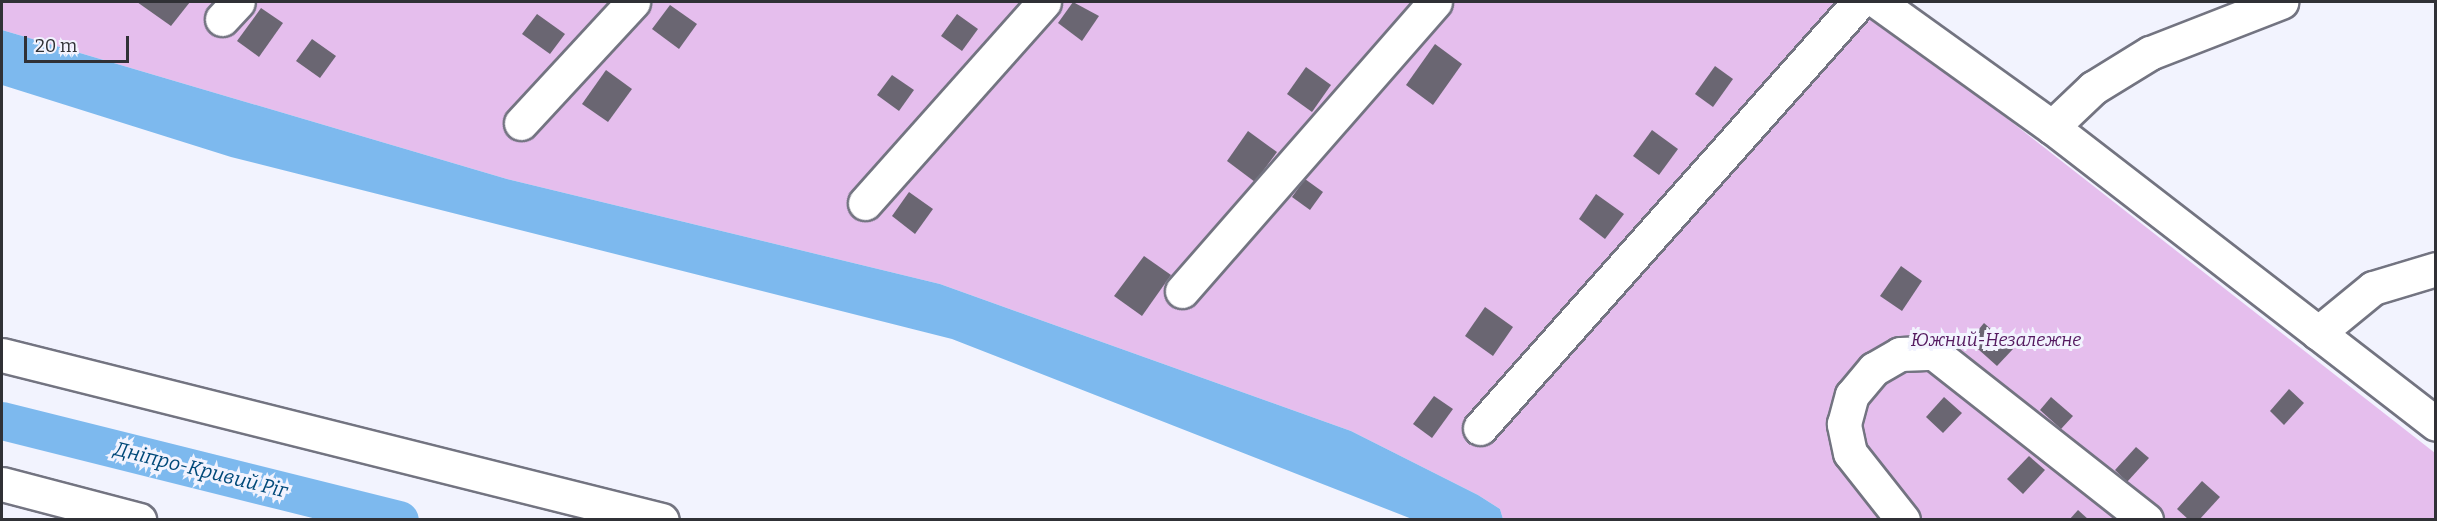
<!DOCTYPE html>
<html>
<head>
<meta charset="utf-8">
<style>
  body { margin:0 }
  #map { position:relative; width:2437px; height:521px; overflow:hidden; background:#f2f3fe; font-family:Bitter,serif }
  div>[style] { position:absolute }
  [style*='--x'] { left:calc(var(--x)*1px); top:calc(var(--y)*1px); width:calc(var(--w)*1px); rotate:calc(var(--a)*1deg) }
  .green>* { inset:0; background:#e5beed }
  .water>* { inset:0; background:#7db9ee }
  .canal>* { height:38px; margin:-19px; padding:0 19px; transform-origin:19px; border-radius:19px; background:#7db9ee }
  .building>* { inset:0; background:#6a6672 }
  .roads { filter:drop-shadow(2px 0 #737481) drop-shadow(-2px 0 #737481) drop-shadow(0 2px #737481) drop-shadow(0 -2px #737481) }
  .minor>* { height:33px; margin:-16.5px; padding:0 16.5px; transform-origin:16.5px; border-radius:16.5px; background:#fff }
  span { translate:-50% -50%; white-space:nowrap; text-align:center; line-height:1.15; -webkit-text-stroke:6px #f2f3fe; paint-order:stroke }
  .park-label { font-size:18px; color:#54195f; font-style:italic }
  .water-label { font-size:20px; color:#004979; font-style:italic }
  .frame { position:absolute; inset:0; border:3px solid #303136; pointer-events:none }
  .scale { position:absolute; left:24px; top:36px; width:105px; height:27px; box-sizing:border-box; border:3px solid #303136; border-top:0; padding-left:8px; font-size:18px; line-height:21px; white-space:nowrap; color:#303136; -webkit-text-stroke:4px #f2f3fe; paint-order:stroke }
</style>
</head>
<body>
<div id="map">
  <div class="green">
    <i style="clip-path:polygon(2px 2px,1875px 2px,1959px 81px,2435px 453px,2435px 519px,1503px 519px,1500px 509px,1478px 495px,1351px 431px,940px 284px,507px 179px,2px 30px)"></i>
  </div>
  <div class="water">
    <i style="clip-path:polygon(2px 30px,507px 179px,940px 284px,1351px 431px,1478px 495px,1500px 509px,1503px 519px,1412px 519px,952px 339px,231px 157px,2px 85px)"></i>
  </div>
  <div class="canal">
    <i style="--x:2;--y:421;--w:410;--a:14"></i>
  </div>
  <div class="building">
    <i style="clip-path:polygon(137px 2px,190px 2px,171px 26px)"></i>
    <i style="clip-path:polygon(1073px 2px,1099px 16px,1082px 41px,1058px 23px)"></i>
    <i style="clip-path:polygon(670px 5px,697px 24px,679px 49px,652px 29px)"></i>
    <i style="clip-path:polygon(261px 8px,283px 23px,259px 57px,237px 41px)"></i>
    <i style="clip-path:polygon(537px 14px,565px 34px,550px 54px,522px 34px)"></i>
    <i style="clip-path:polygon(957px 14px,978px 29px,962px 51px,941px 36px)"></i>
    <i style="clip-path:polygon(312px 39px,336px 56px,320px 78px,296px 61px)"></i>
    <i style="clip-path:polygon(1435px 44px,1462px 64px,1433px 105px,1406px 85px)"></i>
    <i style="clip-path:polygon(1715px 66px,1733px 79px,1713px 107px,1695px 94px)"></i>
    <i style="clip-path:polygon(1306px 67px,1331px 85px,1312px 112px,1287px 94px)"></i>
    <i style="clip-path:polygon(606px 70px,632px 89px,608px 122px,582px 104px)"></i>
    <i style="clip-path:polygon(892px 75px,914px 90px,899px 111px,877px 95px)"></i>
    <i style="clip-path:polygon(1652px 130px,1678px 149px,1659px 175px,1633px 156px)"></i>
    <i style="clip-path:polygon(1248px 131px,1277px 152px,1255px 182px,1227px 161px)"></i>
    <i style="clip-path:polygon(1305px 179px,1323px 192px,1310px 210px,1292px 197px)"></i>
    <i style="clip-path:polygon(909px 192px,933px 209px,915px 234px,892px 216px)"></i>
    <i style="clip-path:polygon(1596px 194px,1624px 214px,1605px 239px,1579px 219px)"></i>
    <i style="clip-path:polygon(1144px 256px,1171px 275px,1142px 316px,1114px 296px)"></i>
    <i style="clip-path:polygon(1901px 266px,1922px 281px,1902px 311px,1880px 296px)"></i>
    <i style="clip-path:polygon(1485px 307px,1513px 327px,1493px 356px,1465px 336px)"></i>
    <i style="clip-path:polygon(1984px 323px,2013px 349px,1997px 366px,1969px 341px)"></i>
    <i style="clip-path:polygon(2289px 389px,2304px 403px,2284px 425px,2270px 411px)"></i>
    <i style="clip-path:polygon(1434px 396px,1453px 409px,1432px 438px,1413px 424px)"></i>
    <i style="clip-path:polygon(1944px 397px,1962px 413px,1943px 433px,1926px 417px)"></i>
    <i style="clip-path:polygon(2051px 397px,2073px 416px,2061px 429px,2040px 410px)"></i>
    <i style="clip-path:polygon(2136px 447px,2149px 458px,2127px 482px,2115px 470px)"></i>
    <i style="clip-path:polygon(2029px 456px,2045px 470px,2023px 494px,2007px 479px)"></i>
    <i style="clip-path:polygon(2202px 481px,2220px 497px,2199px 520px,2189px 520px,2177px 509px)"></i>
    <i style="clip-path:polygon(2078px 510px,2089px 520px,2069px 520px)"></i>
  </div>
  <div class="roads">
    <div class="minor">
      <i style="--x:1878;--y:2;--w:214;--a:35.7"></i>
      <i style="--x:2052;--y:127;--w:485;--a:37.7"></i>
      <i style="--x:222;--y:19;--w:23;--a:-47"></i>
      <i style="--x:521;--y:123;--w:165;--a:-47.2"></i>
      <i style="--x:2052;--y:127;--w:57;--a:-43.6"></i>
      <i style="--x:2093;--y:88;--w:67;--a:-31.6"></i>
      <i style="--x:2150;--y:53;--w:141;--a:-21.3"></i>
      <i style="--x:865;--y:203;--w:269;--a:-48.3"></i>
      <i style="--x:1182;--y:291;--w:384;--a:-48.8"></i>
      <i style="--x:2318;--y:333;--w:71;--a:-39.3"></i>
      <i style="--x:2373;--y:288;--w:66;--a:-16.8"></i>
      <i style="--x:2;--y:355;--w:680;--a:14.04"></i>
      <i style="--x:1480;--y:428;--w:570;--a:-48.34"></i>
      <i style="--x:2;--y:484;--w:142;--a:14.7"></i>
      <i style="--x:1903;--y:520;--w:85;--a:-128.3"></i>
      <i style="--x:1850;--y:453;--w:30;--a:-102"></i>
      <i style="--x:1844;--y:424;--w:30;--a:-75"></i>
      <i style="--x:1852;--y:395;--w:34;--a:-50"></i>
      <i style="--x:1874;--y:369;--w:30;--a:-30"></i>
      <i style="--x:1900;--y:354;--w:34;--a:-2"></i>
      <i style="--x:1934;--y:353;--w:270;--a:38.2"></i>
    </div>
  </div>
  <div class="park-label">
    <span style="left:1996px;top:340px">Южний-Незалежне</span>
  </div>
  <div class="water-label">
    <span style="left:201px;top:470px;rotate:14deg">Дніпро-Кривий Ріг</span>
  </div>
  <div class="frame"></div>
  <div class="scale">20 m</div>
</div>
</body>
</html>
